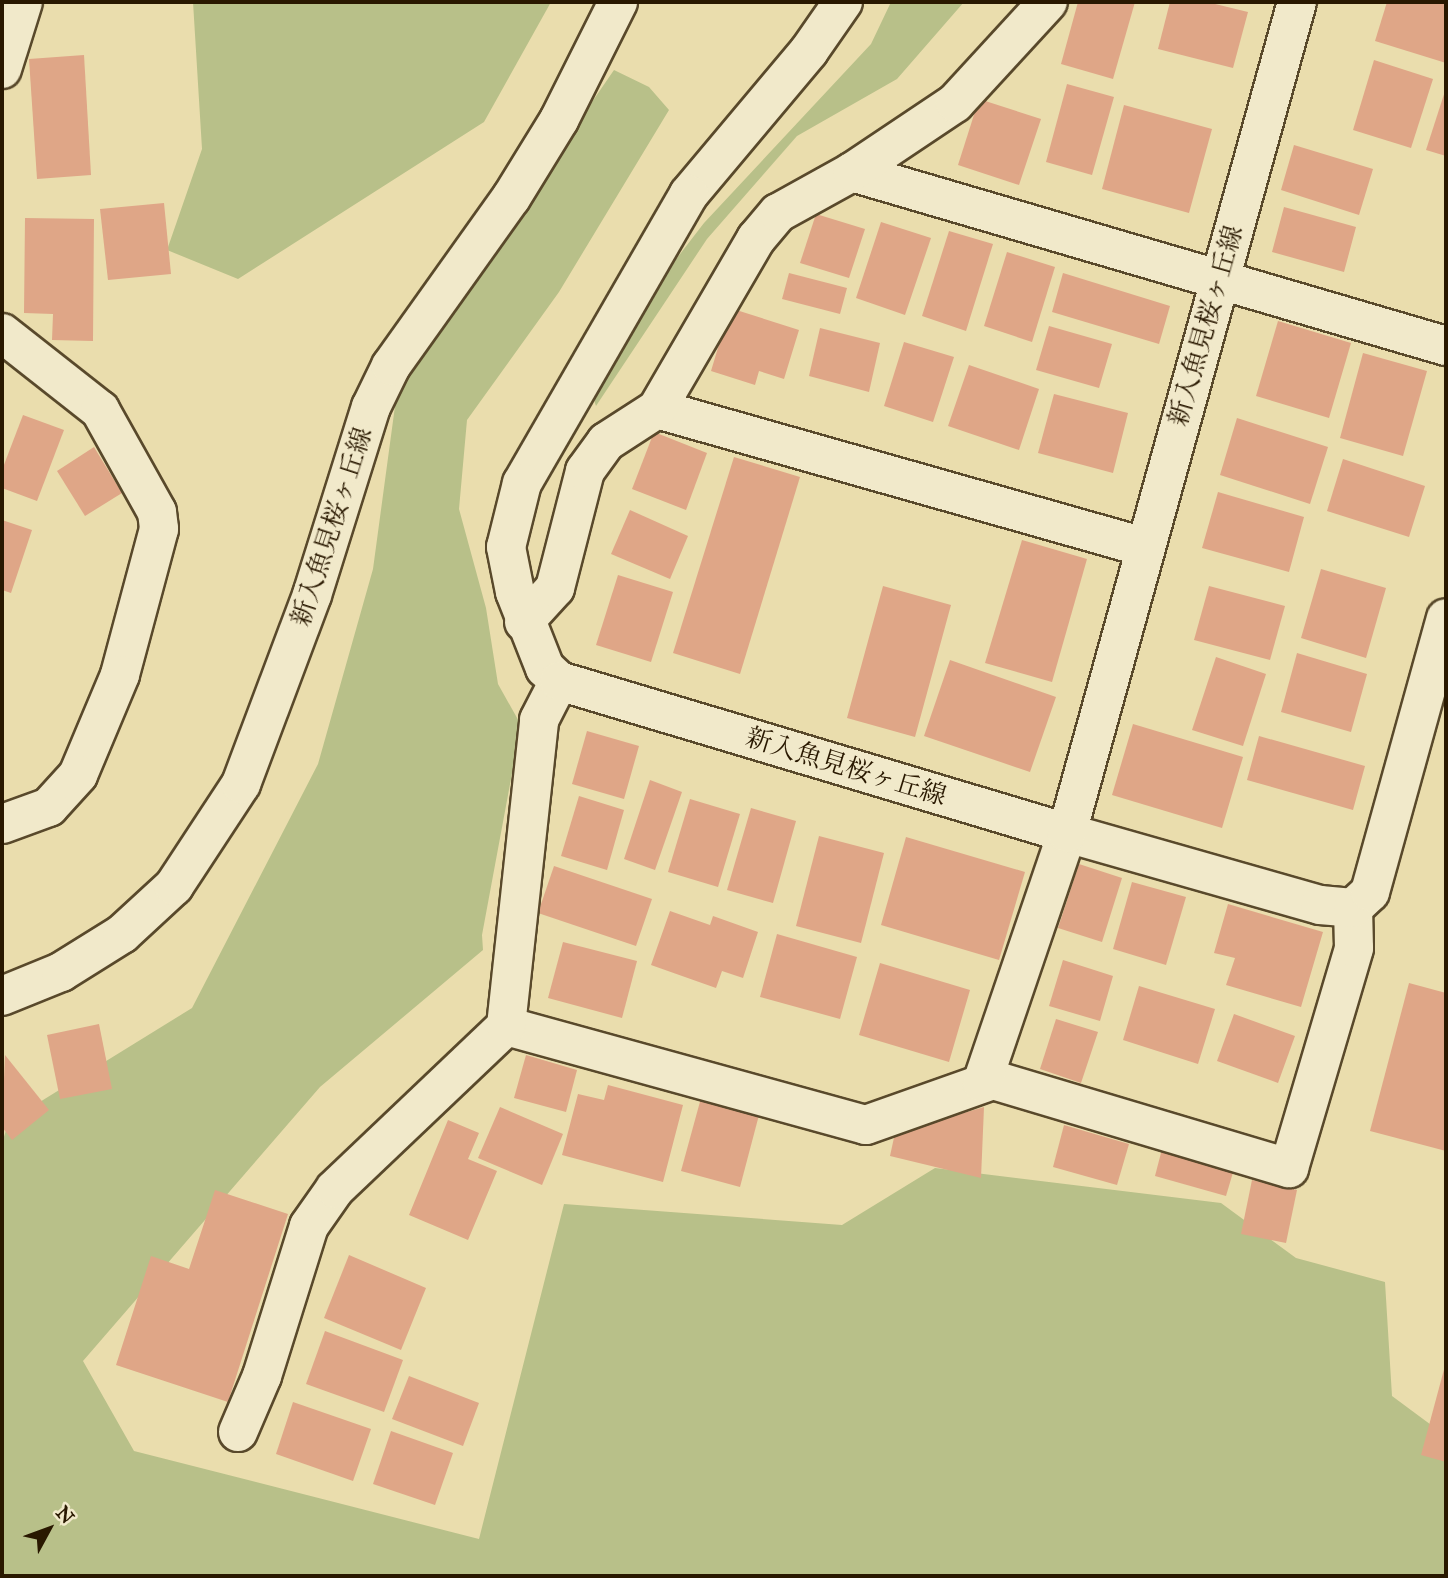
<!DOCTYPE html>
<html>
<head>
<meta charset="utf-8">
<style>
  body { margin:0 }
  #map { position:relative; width:1448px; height:1578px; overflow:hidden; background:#eaddad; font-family:"IM FELL Great Primer","Noto Serif JP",serif }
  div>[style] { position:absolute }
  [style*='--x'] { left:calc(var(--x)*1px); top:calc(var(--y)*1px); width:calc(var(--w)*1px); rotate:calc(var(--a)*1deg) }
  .green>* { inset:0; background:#b8c089 }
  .building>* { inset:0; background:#dfa687 }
  .roads { filter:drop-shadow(2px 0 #59492b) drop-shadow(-2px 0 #59492b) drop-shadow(0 2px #59492b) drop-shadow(0 -2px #59492b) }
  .street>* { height:38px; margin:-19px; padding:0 19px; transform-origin:19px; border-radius:19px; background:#f1e9ca }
  .secondary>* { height:38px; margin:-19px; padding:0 19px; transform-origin:19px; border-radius:19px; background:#f1e9ca }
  span { translate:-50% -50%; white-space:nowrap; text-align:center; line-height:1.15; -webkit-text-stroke:6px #f1e9ca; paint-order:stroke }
  .street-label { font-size:26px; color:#291800 }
  .frame { position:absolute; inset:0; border:4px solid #291800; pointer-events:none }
  .north { position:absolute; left:14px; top:1494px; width:70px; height:70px; -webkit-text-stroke:5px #f1e9ca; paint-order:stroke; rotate:49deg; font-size:19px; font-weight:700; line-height:28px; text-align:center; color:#291800 }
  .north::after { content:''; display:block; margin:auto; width:24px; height:32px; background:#291800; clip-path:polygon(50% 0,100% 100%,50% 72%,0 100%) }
</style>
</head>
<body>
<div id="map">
  <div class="green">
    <i style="clip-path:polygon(193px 2px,551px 2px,484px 122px,238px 279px,167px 250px,202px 149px)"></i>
    <i style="clip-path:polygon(891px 2px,964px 2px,897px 79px,797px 136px,707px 239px,596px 406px,586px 376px,704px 223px,871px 44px)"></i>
    <i style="clip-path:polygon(614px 70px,649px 87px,669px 110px,559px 292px,467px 420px,459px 509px,486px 608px,498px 684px,521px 725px,482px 935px,483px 950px,320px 1087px,83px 1361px,134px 1451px,479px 1539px,564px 1204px,842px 1225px,935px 1168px,1221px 1203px,1296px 1258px,1385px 1282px,1392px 1396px,1446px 1436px,1446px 1576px,2px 1576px,2px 1143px,9px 1121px,192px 1008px,318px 764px,373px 569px,398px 384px)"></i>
  </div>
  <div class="building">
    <i style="clip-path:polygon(1078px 2px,1135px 2px,1113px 79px,1061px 64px)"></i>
    <i style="clip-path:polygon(1170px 2px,1207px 2px,1248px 12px,1233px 68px,1158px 49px)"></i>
    <i style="clip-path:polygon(1387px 2px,1446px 2px,1446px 63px,1375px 41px)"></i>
    <i style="clip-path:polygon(84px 55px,91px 175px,37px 179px,29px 59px)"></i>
    <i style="clip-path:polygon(1374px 60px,1433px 79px,1411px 148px,1353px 130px)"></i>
    <i style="clip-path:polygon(1067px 84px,1114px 97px,1092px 175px,1046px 162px)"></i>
    <i style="clip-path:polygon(1446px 88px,1446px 156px,1426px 150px)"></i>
    <i style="clip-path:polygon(979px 99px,1041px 119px,1019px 185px,958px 165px)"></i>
    <i style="clip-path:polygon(1124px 105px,1212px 129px,1189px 213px,1102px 189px)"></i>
    <i style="clip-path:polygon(1294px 145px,1373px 169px,1359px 215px,1281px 190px)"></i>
    <i style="clip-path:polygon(164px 203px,171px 274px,108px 280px,100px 209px)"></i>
    <i style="clip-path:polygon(1284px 207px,1356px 227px,1344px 272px,1272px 252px)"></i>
    <i style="clip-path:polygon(816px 214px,865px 229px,849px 278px,800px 263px)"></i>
    <i style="clip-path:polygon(25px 218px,94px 219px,93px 341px,52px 340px,53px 314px,24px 313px)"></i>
    <i style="clip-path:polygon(881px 222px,931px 238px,905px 315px,856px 298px)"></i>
    <i style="clip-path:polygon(949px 231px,993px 244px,966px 331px,922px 316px)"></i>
    <i style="clip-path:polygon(1007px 252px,1055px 267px,1032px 342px,984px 326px)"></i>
    <i style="clip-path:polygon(789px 273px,847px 288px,840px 314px,782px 299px)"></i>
    <i style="clip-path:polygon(1063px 273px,1170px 306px,1159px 344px,1052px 312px)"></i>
    <i style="clip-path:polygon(730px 308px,799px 330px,784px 379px,759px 371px,755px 385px,711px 371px)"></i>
    <i style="clip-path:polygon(1278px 321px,1351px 343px,1329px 418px,1256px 396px)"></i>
    <i style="clip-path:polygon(1049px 326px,1112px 344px,1099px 388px,1036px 370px)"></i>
    <i style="clip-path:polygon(820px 328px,880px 343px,869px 392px,809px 376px)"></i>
    <i style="clip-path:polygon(904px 342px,954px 357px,933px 422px,884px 406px)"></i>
    <i style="clip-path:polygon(1363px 353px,1427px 371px,1403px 456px,1340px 438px)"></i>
    <i style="clip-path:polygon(969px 365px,1039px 389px,1019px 450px,948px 426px)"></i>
    <i style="clip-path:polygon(1054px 394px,1128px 413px,1113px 473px,1038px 453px)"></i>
    <i style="clip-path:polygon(23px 415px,64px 430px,37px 501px,2px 488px,2px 470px)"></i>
    <i style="clip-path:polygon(1237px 418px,1328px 447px,1310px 504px,1220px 475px)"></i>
    <i style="clip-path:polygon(654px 432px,707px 453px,686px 510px,632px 489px)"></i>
    <i style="clip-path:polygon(94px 447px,122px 493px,85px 516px,57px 471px)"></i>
    <i style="clip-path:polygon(734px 457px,800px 477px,740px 674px,673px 653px)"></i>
    <i style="clip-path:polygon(1343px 459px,1425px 486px,1409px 537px,1327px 511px)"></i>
    <i style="clip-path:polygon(1218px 492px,1304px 517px,1289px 572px,1202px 548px)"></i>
    <i style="clip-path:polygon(630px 510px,688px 536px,670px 579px,611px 554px)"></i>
    <i style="clip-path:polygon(2px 520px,32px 530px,11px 593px,2px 590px)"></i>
    <i style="clip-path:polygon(1022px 540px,1087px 559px,1052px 682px,985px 663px)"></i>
    <i style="clip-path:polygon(1321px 569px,1386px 588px,1366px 658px,1301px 638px)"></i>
    <i style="clip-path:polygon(618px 575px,673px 592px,651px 662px,596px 645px)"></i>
    <i style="clip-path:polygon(883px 586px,951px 605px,915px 737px,847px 718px)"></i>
    <i style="clip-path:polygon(1209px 586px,1285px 606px,1270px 660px,1194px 640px)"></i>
    <i style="clip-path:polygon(1297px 653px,1367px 674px,1351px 732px,1281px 712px)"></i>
    <i style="clip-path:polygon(1216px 657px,1266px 674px,1243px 746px,1192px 730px)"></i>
    <i style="clip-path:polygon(950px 660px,1056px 697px,1030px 772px,924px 736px)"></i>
    <i style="clip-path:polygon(1133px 724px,1243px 757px,1222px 828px,1112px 795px)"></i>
    <i style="clip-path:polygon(587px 731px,639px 746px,624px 799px,572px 784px)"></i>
    <i style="clip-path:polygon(1259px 736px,1365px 766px,1353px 810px,1247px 780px)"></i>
    <i style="clip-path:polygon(650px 780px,682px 792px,655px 870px,624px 859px)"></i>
    <i style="clip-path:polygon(579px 796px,624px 810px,607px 870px,561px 856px)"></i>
    <i style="clip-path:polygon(690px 799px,740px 814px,718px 887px,668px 872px)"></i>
    <i style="clip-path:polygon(751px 808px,796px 821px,773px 903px,727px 890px)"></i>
    <i style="clip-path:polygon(819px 836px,884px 853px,861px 943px,796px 926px)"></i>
    <i style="clip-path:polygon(906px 837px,1025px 872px,999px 960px,881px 925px)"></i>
    <i style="clip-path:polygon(1079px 864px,1122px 878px,1102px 942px,1058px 928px)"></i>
    <i style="clip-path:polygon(554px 866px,652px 899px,636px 946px,538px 913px)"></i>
    <i style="clip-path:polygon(1132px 882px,1186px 897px,1166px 965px,1113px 949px)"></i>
    <i style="clip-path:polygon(1228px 904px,1323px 932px,1301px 1007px,1226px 985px,1235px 958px,1214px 953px)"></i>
    <i style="clip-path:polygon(670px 911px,710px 925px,713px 916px,758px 932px,743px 978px,722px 971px,716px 988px,651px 965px)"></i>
    <i style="clip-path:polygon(777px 934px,857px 957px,840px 1019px,760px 997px)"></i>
    <i style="clip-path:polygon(563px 942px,637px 961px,622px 1018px,548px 998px)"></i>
    <i style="clip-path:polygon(1063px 960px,1113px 976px,1100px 1021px,1049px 1006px)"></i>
    <i style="clip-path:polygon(880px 963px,970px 990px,949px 1062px,859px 1035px)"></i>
    <i style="clip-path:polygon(1409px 983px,1446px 993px,1446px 1151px,1370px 1131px)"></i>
    <i style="clip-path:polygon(1139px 986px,1215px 1009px,1198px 1064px,1123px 1040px)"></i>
    <i style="clip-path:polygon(1234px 1014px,1295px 1036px,1278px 1083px,1217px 1061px)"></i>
    <i style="clip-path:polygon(1056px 1019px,1098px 1032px,1081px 1083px,1040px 1069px)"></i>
    <i style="clip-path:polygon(99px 1024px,112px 1089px,60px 1099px,47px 1035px)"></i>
    <i style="clip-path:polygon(5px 1055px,49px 1110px,12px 1140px,2px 1127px)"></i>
    <i style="clip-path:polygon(526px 1055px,577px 1070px,566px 1112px,514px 1098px)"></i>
    <i style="clip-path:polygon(608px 1085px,683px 1105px,663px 1182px,562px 1155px,578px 1094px,604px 1100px)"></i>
    <i style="clip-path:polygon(701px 1098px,759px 1115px,740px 1187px,681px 1171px)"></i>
    <i style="clip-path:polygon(500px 1107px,563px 1134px,542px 1185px,478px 1158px)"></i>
    <i style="clip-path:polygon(984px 1107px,981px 1178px,890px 1156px,895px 1133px)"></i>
    <i style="clip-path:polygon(448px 1120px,479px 1133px,468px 1159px,497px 1171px,468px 1240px,409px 1215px)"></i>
    <i style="clip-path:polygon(1064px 1125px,1129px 1144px,1117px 1185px,1053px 1167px)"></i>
    <i style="clip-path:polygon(1162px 1149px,1234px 1169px,1226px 1196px,1155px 1176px)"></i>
    <i style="clip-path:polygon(1252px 1180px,1297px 1190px,1286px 1243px,1241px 1234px)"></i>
    <i style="clip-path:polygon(215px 1190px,288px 1214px,228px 1402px,116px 1365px,151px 1256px,189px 1269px)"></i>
    <i style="clip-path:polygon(349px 1255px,426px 1288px,401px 1350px,324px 1318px)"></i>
    <i style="clip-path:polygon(325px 1331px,403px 1360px,384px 1412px,306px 1384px)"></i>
    <i style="clip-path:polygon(1446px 1362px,1446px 1462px,1421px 1455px)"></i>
    <i style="clip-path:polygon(409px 1376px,479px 1403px,463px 1446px,392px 1419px)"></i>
    <i style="clip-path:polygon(293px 1402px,371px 1429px,353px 1481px,276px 1454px)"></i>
    <i style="clip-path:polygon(391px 1431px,453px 1453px,435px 1505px,373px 1484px)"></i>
  </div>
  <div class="roads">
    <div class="street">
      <i style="--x:2;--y:69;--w:70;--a:-72.6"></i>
      <i style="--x:852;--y:172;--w:619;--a:16.33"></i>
      <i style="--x:2;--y:333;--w:125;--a:38.2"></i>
      <i style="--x:100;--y:410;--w:117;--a:60.8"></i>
      <i style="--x:157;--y:512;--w:17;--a:83"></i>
      <i style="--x:159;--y:529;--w:151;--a:105"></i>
      <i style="--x:120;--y:675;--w:108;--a:112.8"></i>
      <i style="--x:78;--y:775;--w:43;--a:132.2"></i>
      <i style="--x:49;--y:807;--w:50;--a:160.1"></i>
      <i style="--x:657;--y:409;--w:506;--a:15.82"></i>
      <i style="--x:524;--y:622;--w:46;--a:-47.6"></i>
      <i style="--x:555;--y:588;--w:121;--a:-75.6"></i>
      <i style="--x:585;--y:471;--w:36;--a:-54"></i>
      <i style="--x:606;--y:442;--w:61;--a:-32.9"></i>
      <i style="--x:657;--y:409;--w:197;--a:-59.8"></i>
      <i style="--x:756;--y:239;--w:34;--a:-50"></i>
      <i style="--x:778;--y:213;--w:85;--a:-29"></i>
      <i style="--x:852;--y:172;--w:124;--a:-33.8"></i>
      <i style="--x:955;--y:103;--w:137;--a:-47.4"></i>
      <i style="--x:506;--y:1026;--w:373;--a:15.4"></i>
      <i style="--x:866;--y:1125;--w:135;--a:-19.5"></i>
      <i style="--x:993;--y:1080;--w:309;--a:16.6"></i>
      <i style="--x:1289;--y:1168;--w:229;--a:-73.5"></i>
      <i style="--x:1354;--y:948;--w:40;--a:-91.4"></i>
      <i style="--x:982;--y:1083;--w:264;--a:-71.2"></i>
      <i style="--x:1067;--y:833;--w:263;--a:15.9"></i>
      <i style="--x:1320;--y:905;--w:33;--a:5"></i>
      <i style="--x:1353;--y:908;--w:23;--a:-43"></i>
      <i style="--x:1370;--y:892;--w:284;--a:-74.5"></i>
      <i style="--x:238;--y:1432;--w:61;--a:-66.8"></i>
      <i style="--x:262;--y:1376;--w:157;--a:-72.6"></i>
      <i style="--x:309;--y:1226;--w:45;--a:-54.9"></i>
      <i style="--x:335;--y:1189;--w:236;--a:-43.6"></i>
      <i style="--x:506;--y:1026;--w:308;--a:-83.8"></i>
      <i style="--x:539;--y:720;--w:44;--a:-62.9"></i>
    </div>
    <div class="secondary">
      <i style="--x:843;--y:2;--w:60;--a:124.8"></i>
      <i style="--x:809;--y:51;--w:187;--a:130"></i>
      <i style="--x:689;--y:194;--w:334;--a:120"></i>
      <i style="--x:522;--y:483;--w:66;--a:104"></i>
      <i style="--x:506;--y:547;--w:46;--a:78.7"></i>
      <i style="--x:515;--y:592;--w:82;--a:68.5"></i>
      <i style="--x:545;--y:668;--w:19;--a:43"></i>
      <i style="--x:559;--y:681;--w:530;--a:16.66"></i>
      <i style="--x:1067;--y:833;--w:862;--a:-74.53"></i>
      <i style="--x:2;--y:996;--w:64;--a:-22.1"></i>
      <i style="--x:61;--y:972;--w:72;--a:-31.9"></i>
      <i style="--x:122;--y:934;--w:71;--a:-42.7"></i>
      <i style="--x:174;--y:886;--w:122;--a:-56.7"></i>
      <i style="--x:241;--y:784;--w:202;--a:-69.4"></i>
      <i style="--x:312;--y:595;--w:197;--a:-72.6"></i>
      <i style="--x:371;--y:407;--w:46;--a:-64"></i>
      <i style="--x:391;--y:366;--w:206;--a:-54.5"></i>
      <i style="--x:511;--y:198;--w:92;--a:-58.4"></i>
      <i style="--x:559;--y:120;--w:132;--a:-63.4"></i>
    </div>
  </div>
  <div class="street-label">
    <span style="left:1206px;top:326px;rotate:-74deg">新入魚見桜ヶ丘線</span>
    <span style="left:332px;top:527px;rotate:-72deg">新入魚見桜ヶ丘線</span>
    <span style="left:846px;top:767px;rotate:17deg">新入魚見桜ヶ丘線</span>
  </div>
  <div class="frame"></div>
  <div class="north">N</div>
</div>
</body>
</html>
